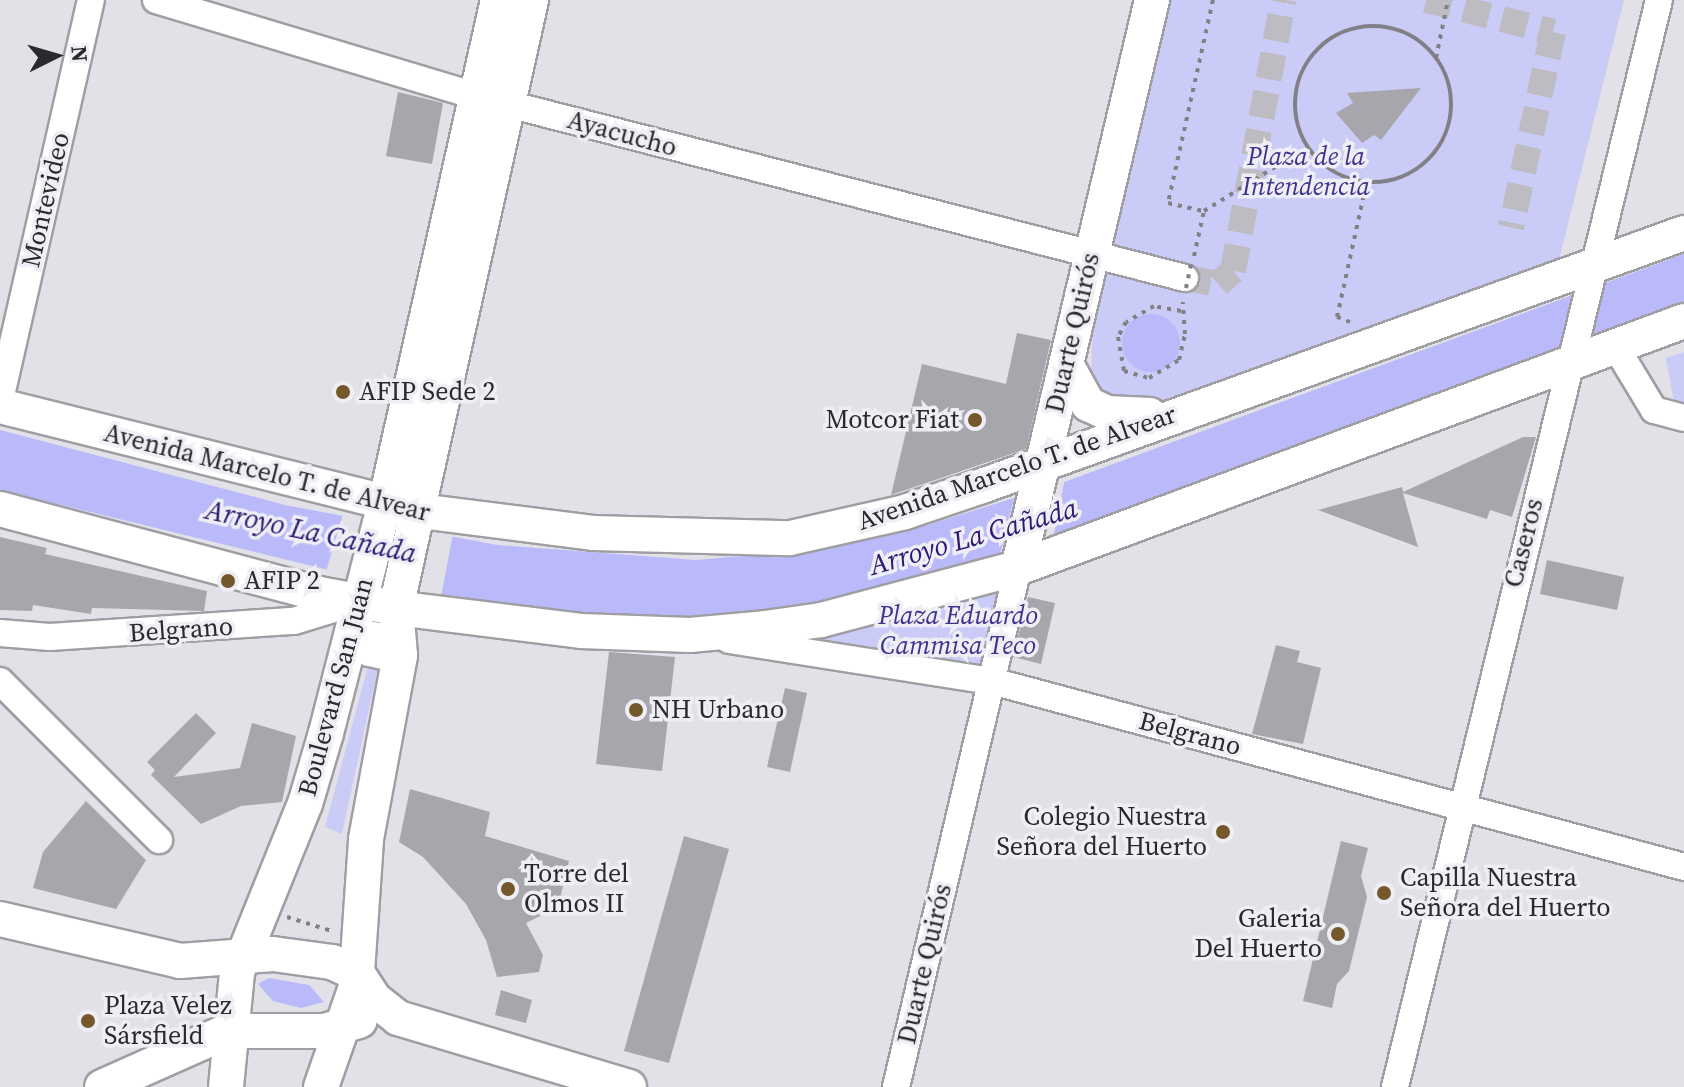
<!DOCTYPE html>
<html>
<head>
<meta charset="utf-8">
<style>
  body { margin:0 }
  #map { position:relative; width:1684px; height:1087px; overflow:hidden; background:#e1e1e7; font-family:"Source Serif 4",serif }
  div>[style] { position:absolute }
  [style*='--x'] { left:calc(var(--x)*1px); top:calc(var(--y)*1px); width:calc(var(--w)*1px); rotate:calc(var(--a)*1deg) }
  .green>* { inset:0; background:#cbcbf8 }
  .water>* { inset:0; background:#bab9fa }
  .round { border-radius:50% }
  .pier>* { inset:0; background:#e1e1e7 }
  .building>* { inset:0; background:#a6a6ac }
  .minor-tunnel>* { height:26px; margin-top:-13px; transform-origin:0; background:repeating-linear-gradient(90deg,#bcbcc2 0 26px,transparent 0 39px) }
  .path>* { height:4px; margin-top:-2px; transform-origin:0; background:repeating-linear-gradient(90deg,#818185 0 4px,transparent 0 10px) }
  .path>.ring { margin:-2px; padding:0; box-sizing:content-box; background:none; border:4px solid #818185; border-radius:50% }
  .roads { filter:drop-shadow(2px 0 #9e9ea3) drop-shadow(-2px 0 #9e9ea3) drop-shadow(0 2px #9e9ea3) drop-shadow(0 -2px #9e9ea3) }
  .minor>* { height:26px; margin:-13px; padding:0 13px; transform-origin:13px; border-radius:13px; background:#fff }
  .major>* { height:34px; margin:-17px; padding:0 17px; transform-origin:17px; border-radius:17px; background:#fff }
  .path-bridge>* { height:4px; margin-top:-2px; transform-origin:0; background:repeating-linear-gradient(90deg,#818185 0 4px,transparent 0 10px) }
  .dots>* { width:22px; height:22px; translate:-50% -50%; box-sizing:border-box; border:4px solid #eeeef5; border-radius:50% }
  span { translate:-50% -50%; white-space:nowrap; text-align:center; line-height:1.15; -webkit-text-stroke:7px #eeeef5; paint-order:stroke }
  .street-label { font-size:26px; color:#2a2a2d }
  .park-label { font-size:26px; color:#41328d; font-style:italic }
  .poi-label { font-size:26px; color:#2a2a2d }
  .left { translate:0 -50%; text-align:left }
  .right { translate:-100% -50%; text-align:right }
  .water-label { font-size:28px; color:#2d1873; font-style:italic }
  .north { position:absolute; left:16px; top:16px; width:80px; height:80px; -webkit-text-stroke:6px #eeeef5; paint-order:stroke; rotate:85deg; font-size:22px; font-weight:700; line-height:32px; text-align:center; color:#2a2a2d }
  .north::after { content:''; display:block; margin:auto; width:28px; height:36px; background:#2a2a2d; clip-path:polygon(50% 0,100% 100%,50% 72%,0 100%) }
</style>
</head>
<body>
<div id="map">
  <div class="green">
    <i style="clip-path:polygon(1170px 0,1624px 0,1557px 268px,1159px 401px,1100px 396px,1091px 376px,1093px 319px)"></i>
    <i style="clip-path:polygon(1684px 352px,1684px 411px,1675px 409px,1666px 358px)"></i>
    <i style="clip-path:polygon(1018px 568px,992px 681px,690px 635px)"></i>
    <i style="clip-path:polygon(368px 666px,378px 668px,342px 834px,325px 827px)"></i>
  </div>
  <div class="water">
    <i style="clip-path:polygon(1684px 254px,1684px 308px,969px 569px,890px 594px,744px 620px,612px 619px,448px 599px,0 490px,0 430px,285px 505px,497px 545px,696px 560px,800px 551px,921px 527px,1059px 484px)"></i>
    <i class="round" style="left:1122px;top:314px;width:58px;height:58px"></i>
    <i style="clip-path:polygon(269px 978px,309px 985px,324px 1002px,301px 1008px,273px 1001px,258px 984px)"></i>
  </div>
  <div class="pier">
    <i style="clip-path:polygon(1065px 478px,1052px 543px,998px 563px,1015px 494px)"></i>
    <i style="clip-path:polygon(343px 514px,453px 534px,440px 602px,325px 575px)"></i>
  </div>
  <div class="building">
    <i style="clip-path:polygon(1421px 88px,1381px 140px,1374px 135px,1362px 143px,1336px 113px,1353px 103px,1347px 93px)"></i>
    <i style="clip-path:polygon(398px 92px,443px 103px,432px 164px,386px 156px)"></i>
    <i style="clip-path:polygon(1017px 333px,1051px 340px,1026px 449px,891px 495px,922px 364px,1006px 384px)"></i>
    <i style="clip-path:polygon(1523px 437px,1536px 437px,1512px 517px,1490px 510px,1487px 519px,1403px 493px,1418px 547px,1318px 510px,1402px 487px,1403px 492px)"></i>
    <i style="clip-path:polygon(0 537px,47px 548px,45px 554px,207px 591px,204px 611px,92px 608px,91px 614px,33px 605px,32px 611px,0 610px)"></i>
    <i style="clip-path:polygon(1547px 560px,1624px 577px,1617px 610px,1540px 594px)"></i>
    <i style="clip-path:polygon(1028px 597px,1055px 603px,1041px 664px,1013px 657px)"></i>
    <i style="clip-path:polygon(1276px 645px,1300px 651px,1297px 662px,1321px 668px,1303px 744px,1252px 734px)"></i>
    <i style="clip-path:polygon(609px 652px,675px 657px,662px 771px,596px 764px)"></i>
    <i style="clip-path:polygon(785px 688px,807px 693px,790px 772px,767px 767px)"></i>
    <i style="clip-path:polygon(196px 713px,216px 733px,174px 777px,240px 768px,252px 723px,296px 736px,282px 802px,241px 806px,201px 824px,151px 775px,155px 770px,147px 762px)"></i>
    <i style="clip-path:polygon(410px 789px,490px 812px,485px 836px,569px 861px,558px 907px,526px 923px,543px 955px,539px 972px,497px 977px,486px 940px,466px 904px,423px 857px,399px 842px)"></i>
    <i style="clip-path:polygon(86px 801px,146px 860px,116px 909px,33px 888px,43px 852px)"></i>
    <i style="clip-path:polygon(684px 836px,729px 849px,669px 1063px,624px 1051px)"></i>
    <i style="clip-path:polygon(1341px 841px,1368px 848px,1361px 876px,1367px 897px,1349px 971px,1337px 984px,1332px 1008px,1303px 1001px)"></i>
    <i style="clip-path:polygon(501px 990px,532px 1000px,526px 1023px,495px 1015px)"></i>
  </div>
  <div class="minor-tunnel">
    <i style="--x:1426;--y:0;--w:131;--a:14.1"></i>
    <i style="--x:1553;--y:32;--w:200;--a:102.1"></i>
    <i style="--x:1185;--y:278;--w:34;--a:10"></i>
    <i style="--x:1218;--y:284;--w:20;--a:-41"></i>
    <i style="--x:1233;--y:271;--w:276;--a:-79.5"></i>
  </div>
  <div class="path">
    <i style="--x:1213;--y:0;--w:208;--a:102.5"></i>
    <i style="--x:1168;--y:203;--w:37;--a:13"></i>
    <i style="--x:1204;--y:211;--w:123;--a:-31.8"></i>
    <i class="ring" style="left:1295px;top:26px;width:152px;height:152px"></i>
    <i style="--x:1436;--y:58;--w:59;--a:-78.3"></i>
    <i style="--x:1194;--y:256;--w:46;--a:-77.5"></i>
    <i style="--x:1181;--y:311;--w:27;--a:-170"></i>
    <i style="--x:1154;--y:306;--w:32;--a:150"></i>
    <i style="--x:1126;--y:322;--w:17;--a:118"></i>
    <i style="--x:1118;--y:337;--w:35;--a:80"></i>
    <i style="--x:1124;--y:371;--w:26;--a:16"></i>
    <i style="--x:1149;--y:378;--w:35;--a:-31"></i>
    <i style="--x:1179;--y:360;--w:27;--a:-77"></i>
    <i style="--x:1185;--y:334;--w:32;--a:-94"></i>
    <i style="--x:1350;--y:322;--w:14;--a:-159"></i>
    <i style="--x:1337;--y:317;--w:139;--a:-77.6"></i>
    <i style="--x:287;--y:917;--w:47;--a:17.3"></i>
  </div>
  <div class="roads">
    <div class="minor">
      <i style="--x:156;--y:0;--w:335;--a:16.7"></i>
      <i style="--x:477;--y:96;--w:731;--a:14.42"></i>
      <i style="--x:1614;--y:344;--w:77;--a:58.8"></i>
      <i style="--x:1654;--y:410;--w:31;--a:15"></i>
      <i style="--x:0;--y:400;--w:410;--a:-77.2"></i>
      <i style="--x:0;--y:633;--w:50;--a:4.6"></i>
      <i style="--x:50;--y:637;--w:245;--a:-3.8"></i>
      <i style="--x:294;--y:621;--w:65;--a:-17"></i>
      <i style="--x:373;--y:635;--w:14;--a:12"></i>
      <i style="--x:387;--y:638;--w:18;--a:103"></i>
      <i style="--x:383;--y:656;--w:14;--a:-168"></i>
      <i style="--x:369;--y:653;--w:18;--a:-77"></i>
      <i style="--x:729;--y:640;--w:266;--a:8.9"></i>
      <i style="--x:992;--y:681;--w:717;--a:15.04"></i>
      <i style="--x:0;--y:681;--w:225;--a:45"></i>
      <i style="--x:896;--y:1087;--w:533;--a:-76.77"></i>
      <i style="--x:1395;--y:1087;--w:1119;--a:-76.35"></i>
    </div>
    <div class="major">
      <i style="--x:1066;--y:364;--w:46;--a:61.2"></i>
      <i style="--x:1088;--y:404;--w:21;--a:25"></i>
      <i style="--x:1107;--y:413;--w:43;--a:2.7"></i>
      <i style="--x:0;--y:406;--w:433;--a:14"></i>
      <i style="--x:420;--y:511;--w:174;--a:7.2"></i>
      <i style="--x:593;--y:533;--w:197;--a:1.5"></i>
      <i style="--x:790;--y:538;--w:118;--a:-12.7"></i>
      <i style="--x:905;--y:512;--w:81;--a:-18.7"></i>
      <i style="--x:982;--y:486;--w:746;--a:-19.82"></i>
      <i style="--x:0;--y:509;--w:330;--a:14.9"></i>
      <i style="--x:319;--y:594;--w:78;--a:10.3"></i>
      <i style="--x:396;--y:608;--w:186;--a:7.1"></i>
      <i style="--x:581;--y:631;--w:109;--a:2.1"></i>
      <i style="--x:690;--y:635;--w:75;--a:-5.3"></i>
      <i style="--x:765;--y:628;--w:57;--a:-8.1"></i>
      <i style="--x:821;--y:620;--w:204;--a:-14.8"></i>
      <i style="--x:1018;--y:568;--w:710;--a:-20.35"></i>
      <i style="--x:1018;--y:568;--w:584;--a:-76.73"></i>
      <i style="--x:0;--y:919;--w:185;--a:13.1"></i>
      <i style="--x:180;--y:961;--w:93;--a:-4.3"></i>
      <i style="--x:273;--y:954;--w:60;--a:7.7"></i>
      <i style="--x:332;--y:962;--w:29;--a:25"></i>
      <i style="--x:358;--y:974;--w:30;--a:57"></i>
      <i style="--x:374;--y:999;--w:31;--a:38"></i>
      <i style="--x:398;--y:1018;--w:241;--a:16.6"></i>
      <i style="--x:102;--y:1087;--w:138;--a:-24"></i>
      <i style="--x:228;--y:1031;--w:96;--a:0"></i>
      <i style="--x:324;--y:1031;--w:37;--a:-16"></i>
      <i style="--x:226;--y:1087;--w:116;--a:-84.5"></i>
      <i style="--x:237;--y:972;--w:181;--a:-68"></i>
      <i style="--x:305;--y:804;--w:74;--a:-73.5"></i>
      <i style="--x:326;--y:733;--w:236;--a:-75.6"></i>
      <i style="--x:385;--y:504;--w:517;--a:-77.36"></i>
      <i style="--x:321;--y:1087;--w:106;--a:-70.7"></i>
      <i style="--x:356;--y:987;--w:148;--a:-86.1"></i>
      <i style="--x:366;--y:839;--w:187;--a:-79.5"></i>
      <i style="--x:400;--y:655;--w:47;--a:-94.9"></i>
      <i style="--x:396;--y:608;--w:623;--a:-77.48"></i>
    </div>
  </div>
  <div class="path-bridge">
    <i style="--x:1186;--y:288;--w:24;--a:-78"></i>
  </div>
  <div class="dots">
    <i style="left:343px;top:392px;background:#75572c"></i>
    <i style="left:975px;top:420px;background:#75572c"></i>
    <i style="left:228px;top:581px;background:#75572c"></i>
    <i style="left:636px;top:710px;background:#75572c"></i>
    <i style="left:1223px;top:832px;background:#75572c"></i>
    <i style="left:508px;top:889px;background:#75572c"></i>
    <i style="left:1384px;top:893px;background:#75572c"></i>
    <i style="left:1338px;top:934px;background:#75572c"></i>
    <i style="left:88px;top:1021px;background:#75572c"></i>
  </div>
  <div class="street-label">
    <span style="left:622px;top:134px;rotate:15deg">Ayacucho</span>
    <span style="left:46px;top:200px;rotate:-77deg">Montevideo</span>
    <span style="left:1073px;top:333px;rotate:-77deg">Duarte Quirós</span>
    <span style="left:1017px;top:468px;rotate:-19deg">Avenida Marcelo T. de Alvear</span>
    <span style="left:267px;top:473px;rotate:14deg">Avenida Marcelo T. de Alvear</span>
    <span style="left:1524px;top:543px;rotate:-76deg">Caseros</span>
    <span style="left:181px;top:630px;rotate:-4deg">Belgrano</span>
    <span style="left:336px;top:687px;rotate:-75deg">Boulevard San Juan</span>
    <span style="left:1190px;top:734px;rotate:15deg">Belgrano</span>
    <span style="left:925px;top:964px;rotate:-77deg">Duarte Quirós</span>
  </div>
  <div class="park-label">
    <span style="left:1306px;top:172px">Plaza de la<br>Intendencia</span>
    <span style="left:958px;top:631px">Plaza Eduardo<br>Cammisa Teco</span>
  </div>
  <div class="poi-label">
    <span class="left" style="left:359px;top:392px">AFIP Sede 2</span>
    <span class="right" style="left:959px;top:420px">Motcor Fiat</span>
    <span class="left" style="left:244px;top:581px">AFIP 2</span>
    <span class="left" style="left:652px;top:710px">NH Urbano</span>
    <span class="right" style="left:1207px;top:832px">Colegio Nuestra<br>Señora del Huerto</span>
    <span class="left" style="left:524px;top:889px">Torre del<br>Olmos II</span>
    <span class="left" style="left:1400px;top:893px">Capilla Nuestra<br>Señora del Huerto</span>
    <span class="right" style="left:1322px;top:934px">Galeria<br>Del Huerto</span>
    <span class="left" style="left:104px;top:1021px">Plaza Velez<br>Sársfield</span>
  </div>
  <div class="water-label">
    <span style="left:311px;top:531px;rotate:12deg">Arroyo La Cañada</span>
    <span style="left:973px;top:536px;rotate:-16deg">Arroyo La Cañada</span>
  </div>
  <div class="north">N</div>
</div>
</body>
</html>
